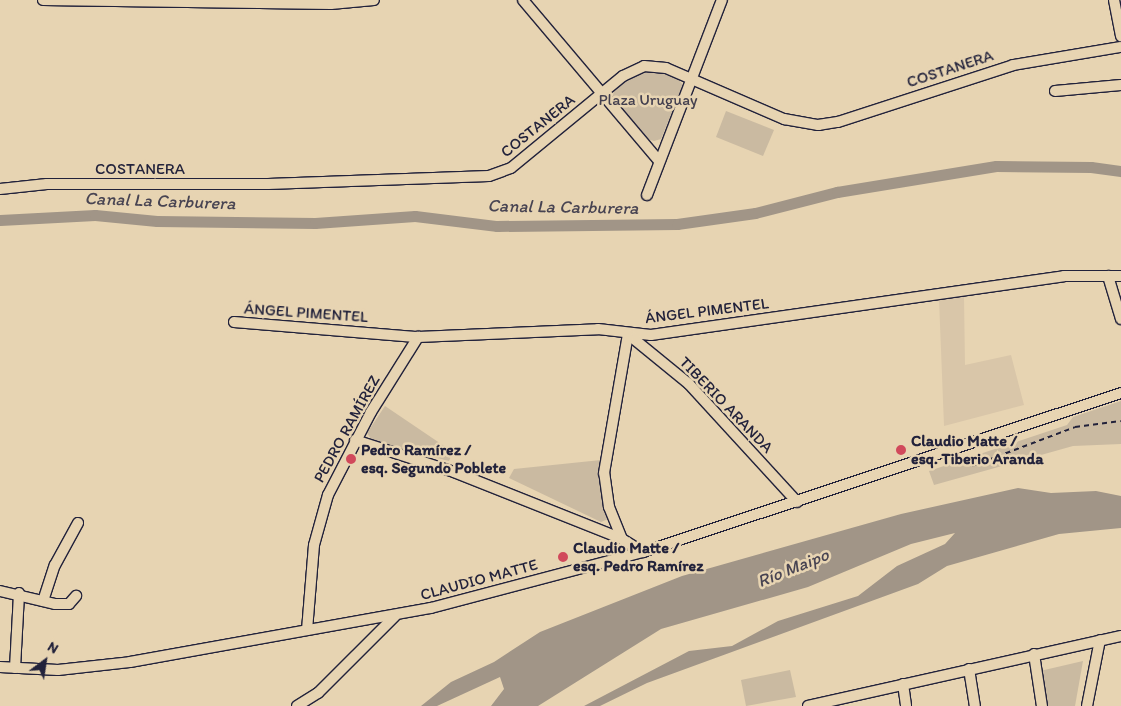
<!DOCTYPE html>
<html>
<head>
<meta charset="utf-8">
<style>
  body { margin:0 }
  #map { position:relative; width:1121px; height:706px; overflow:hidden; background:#e7d4b2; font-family:Itim,sans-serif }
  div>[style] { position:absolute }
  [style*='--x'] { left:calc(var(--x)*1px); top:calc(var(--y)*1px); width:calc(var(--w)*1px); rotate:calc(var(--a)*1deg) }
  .built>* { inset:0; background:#d9c6a9 }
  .green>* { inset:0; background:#cabaa1 }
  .water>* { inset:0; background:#a19587 }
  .canal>* { height:11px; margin:-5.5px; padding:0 5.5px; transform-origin:5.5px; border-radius:5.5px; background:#a19587 }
  .path>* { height:2px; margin-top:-1px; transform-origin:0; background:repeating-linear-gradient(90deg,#22223b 0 5px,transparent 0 9px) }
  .roads { filter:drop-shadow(1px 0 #22223b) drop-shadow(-1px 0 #22223b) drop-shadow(0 1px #22223b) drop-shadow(0 -1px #22223b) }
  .minor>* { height:10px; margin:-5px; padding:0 5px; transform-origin:5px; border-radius:5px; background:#e7d4b2 }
  .dots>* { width:14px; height:14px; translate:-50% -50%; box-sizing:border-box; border:2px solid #e7d4b2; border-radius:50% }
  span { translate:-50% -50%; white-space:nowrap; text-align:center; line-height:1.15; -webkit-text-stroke:5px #e7d4b2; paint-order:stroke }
  .street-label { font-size:16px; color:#22223b }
  .park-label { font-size:16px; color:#44404f }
  .poi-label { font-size:16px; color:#22223b; font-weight:700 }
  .left { translate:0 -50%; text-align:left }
  .water-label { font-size:18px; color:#484452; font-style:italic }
  .north { position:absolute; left:20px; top:636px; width:50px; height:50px; -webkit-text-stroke:4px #e7d4b2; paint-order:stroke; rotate:31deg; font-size:14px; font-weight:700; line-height:20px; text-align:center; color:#22223b }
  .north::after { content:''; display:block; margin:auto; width:18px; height:22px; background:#22223b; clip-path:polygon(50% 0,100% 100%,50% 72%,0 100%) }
</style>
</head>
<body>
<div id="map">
  <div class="built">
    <i style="clip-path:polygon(964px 297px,965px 365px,1011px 355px,1024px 405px,944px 426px,939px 299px)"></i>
  </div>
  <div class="green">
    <i style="clip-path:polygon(652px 70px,678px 79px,683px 85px,661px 139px,654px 141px,647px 139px,612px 99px,614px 91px,634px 75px)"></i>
    <i style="clip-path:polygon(726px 111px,774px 130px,763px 156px,716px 137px)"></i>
    <i style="clip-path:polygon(1121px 401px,1121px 444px,1073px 446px,934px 485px,929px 471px,1067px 425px,1073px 417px)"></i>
    <i style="clip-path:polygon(385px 406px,453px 452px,449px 461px,373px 442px,367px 433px)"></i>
    <i style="clip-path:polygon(601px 460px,600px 477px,608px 519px,601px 522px,509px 478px,514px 469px)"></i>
    <i style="clip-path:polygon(1083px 661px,1075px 706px,1046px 706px,1040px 671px)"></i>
    <i style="clip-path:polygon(790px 670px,796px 697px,746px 706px,741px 680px)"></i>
  </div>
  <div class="water">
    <i style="clip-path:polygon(1018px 488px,1051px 493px,1096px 491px,1121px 496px,1121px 528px,1059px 534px,947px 566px,918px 584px,647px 683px,600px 706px,584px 706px,689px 651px,732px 646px,778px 621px,858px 596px,897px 566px,945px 544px,955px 533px,911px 544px,808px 587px,661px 629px,538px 706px,491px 706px,504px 689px,500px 677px,437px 706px,421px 706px,451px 682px,494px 662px,540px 632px,682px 576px,901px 514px)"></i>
  </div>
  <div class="canal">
    <i style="--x:0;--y:220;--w:95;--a:-3"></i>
    <i style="--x:95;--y:215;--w:62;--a:5.5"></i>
    <i style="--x:157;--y:221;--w:158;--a:0.7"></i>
    <i style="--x:315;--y:223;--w:100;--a:-4"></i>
    <i style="--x:415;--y:216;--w:83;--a:7"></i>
    <i style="--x:497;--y:226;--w:180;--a:-0.6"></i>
    <i style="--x:677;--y:224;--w:79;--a:-8"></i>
    <i style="--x:755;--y:213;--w:85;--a:-14.4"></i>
    <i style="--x:837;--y:192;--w:161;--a:-9.3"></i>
    <i style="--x:996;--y:166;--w:95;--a:0.6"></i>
    <i style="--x:1091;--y:167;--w:30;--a:8"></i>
  </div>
  <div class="path">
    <i style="--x:967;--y:455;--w:12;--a:66"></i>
    <i style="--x:972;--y:466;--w:110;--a:-20.7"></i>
    <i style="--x:1075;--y:427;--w:46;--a:-7.4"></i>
  </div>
  <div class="roads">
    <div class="minor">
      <i style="--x:43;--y:0;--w:288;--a:0.8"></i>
      <i style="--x:331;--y:4;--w:43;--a:-5.3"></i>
      <i style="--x:523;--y:0;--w:211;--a:49.8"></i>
      <i style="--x:1114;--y:0;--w:37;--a:79"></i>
      <i style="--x:1055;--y:91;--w:66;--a:-5.2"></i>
      <i style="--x:0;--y:189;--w:47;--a:-6.1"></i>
      <i style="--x:47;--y:184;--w:221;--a:0"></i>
      <i style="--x:268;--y:184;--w:221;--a:-2.1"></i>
      <i style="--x:489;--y:176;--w:23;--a:-20"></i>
      <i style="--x:511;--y:168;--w:145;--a:-39.4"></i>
      <i style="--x:623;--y:76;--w:23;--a:-25"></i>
      <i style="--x:644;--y:66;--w:22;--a:5"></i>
      <i style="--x:666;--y:68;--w:129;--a:23.4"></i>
      <i style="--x:784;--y:119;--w:35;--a:10"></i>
      <i style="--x:818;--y:125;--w:20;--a:-9"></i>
      <i style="--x:838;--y:122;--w:184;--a:-18"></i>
      <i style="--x:1013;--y:65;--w:109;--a:-9.5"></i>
      <i style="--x:647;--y:195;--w:209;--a:-69"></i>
      <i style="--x:1108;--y:276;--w:45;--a:73.2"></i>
      <i style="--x:234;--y:322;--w:185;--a:4.7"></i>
      <i style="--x:418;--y:337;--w:180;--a:-2.5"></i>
      <i style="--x:598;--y:329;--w:53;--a:6.5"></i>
      <i style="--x:651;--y:335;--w:417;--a:-8.1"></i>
      <i style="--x:1064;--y:276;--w:57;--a:0"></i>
      <i style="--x:629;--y:335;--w:77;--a:39.2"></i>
      <i style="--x:689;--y:384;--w:160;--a:47.5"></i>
      <i style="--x:355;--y:440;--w:104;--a:17.9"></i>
      <i style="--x:454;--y:472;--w:181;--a:21.7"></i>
      <i style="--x:622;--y:539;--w:25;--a:32"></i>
      <i style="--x:622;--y:539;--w:35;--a:-112"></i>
      <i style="--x:609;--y:507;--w:34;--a:-98"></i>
      <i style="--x:604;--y:473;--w:141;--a:-80.2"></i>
      <i style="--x:0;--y:591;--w:57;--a:13.3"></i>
      <i style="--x:55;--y:604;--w:14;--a:0"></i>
      <i style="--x:69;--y:604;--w:11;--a:-49"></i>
      <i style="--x:43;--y:601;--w:38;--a:-72"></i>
      <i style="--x:55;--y:565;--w:48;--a:-61.3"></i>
      <i style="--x:307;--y:630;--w:85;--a:-85.3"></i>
      <i style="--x:314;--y:545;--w:52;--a:-74.4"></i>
      <i style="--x:328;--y:495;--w:93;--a:-62.6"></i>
      <i style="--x:371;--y:412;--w:89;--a:-57.9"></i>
      <i style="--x:1034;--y:654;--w:53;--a:81.3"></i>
      <i style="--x:0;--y:667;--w:58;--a:3"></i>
      <i style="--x:58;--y:670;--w:72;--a:-6.3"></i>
      <i style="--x:130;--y:662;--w:306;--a:-10.2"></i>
      <i style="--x:431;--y:608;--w:219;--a:-14.8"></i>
      <i style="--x:643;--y:552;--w:504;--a:-18.4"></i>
      <i style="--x:15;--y:668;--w:75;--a:-86.9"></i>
      <i style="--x:969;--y:669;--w:37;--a:81"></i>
      <i style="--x:903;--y:684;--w:22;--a:82"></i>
      <i style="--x:297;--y:706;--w:25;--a:-32"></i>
      <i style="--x:318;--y:693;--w:109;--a:-45"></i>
      <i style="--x:808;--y:706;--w:321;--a:-12.6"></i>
      <i style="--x:1087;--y:706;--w:67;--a:-78.9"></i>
    </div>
  </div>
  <div class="dots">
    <i style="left:901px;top:450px;background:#d1495b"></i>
    <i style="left:351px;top:459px;background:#d1495b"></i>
    <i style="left:563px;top:557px;background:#d1495b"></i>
  </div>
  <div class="street-label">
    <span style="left:950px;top:69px;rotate:-18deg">COSTANERA</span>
    <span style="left:538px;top:126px;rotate:-39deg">COSTANERA</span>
    <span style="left:140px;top:169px">COSTANERA</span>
    <span style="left:707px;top:311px;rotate:-7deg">ÁNGEL PIMENTEL</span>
    <span style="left:306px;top:313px;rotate:4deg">ÁNGEL PIMENTEL</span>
    <span style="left:726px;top:405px;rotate:46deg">TIBERIO ARANDA</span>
    <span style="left:347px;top:429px;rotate:-61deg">PEDRO RAMÍREZ</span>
    <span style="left:479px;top:580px;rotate:-15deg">CLAUDIO MATTE</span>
  </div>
  <div class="park-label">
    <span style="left:648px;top:100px">Plaza Uruguay</span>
  </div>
  <div class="poi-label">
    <span class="left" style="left:911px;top:450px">Claudio Matte /<br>esq. Tiberio Aranda</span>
    <span class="left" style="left:361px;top:459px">Pedro Ramírez /<br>esq. Segundo Poblete</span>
    <span class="left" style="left:573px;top:557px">Claudio Matte /<br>esq. Pedro Ramírez</span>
  </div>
  <div class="water-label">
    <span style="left:160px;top:201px;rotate:2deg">Canal La Carburera</span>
    <span style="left:563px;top:207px;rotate:1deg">Canal La Carburera</span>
    <span style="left:793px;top:568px;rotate:-22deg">Río Maipo</span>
  </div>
  <div class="north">N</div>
</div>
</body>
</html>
